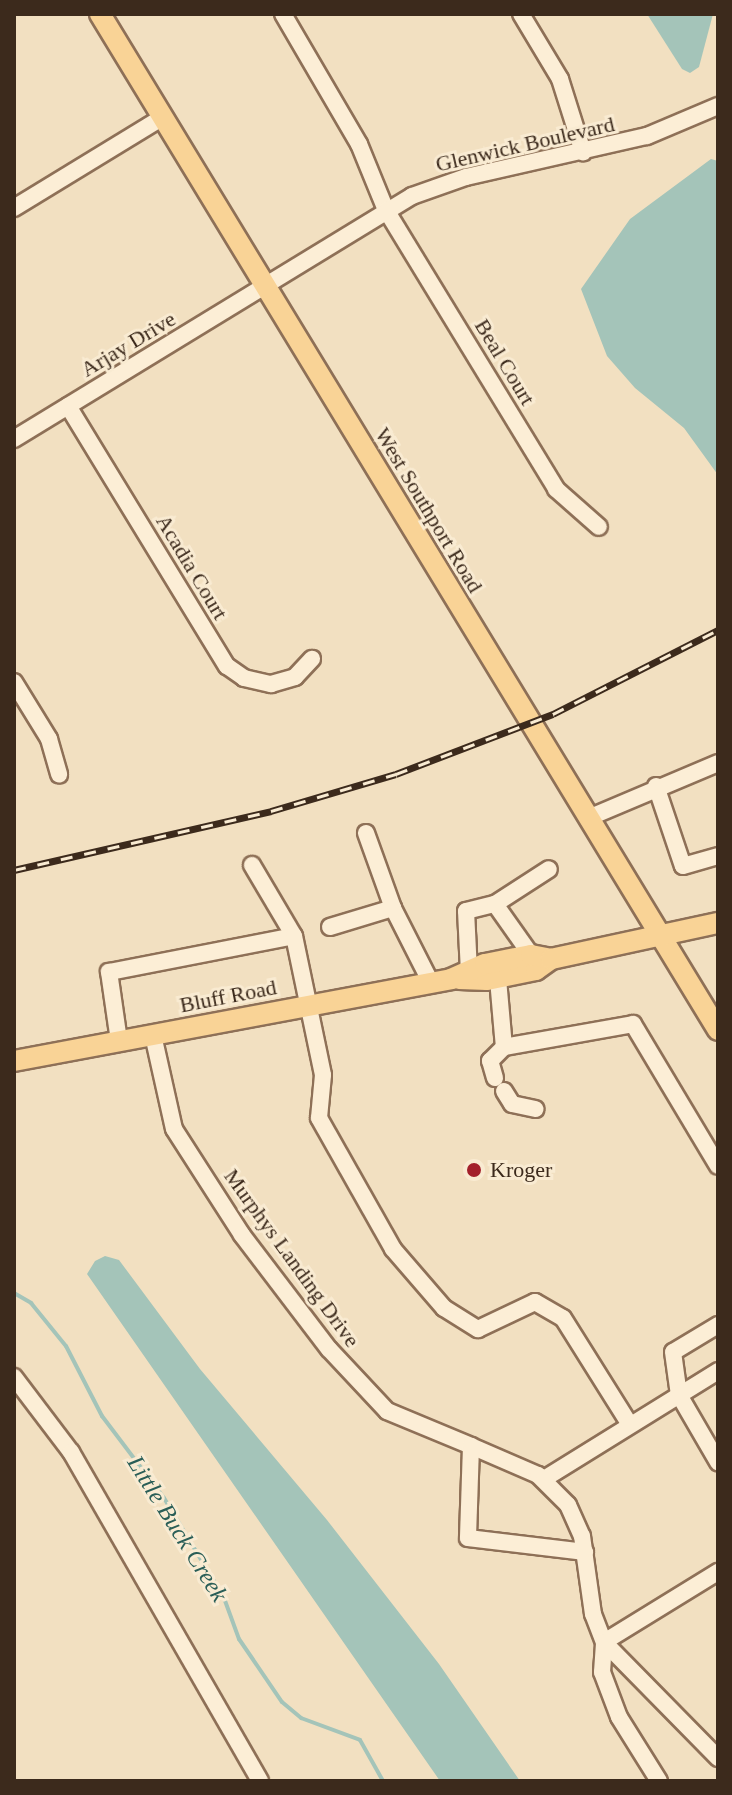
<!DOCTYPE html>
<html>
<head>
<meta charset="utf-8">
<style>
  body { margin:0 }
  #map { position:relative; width:732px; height:1795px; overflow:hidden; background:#f2e0c1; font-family:"Times New Roman",serif }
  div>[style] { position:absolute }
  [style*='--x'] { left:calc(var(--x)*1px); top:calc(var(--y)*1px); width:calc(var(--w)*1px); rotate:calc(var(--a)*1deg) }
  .water>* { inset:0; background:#a4c4b9 }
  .stream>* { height:4px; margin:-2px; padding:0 2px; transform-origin:2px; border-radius:2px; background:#a4c4b9 }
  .roads { filter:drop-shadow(2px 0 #8e7057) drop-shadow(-2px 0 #8e7057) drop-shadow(0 2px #8e7057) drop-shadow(0 -2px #8e7057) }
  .minor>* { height:16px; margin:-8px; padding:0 8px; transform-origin:8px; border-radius:8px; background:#fceed6 }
  .major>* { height:20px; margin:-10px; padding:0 10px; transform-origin:10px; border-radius:10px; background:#f9d396 }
  .rail>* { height:7px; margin-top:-3.5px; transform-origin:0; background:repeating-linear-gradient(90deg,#f9ebd2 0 12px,#3c2a1c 0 24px); box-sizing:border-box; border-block:2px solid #3c2a1c }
  .dots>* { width:22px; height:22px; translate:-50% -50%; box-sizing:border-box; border:4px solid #f9ebd2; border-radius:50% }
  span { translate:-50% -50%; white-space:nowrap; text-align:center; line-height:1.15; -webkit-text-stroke:6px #f9ebd2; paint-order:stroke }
  .street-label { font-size:22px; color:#3c2a1c }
  .poi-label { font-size:22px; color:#3c2a1c }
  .left { translate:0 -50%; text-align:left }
  .water-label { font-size:24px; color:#2a5e57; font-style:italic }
  .frame { position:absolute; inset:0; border:16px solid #3c2a1c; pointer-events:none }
</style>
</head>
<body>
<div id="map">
  <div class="water">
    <i style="clip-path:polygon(647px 14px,713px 14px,699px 67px,690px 73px,682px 69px)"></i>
    <i style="clip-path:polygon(711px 159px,718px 161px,718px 475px,684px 428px,635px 388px,607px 356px,581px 289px,630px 219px)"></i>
    <i style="clip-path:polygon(105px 1256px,119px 1260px,200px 1369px,327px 1520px,439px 1664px,520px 1781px,440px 1781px,87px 1274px,95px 1261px)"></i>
  </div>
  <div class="stream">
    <i style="--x:14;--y:1293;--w:20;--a:30"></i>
    <i style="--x:31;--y:1303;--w:55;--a:50.9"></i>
    <i style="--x:66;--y:1346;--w:79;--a:62.8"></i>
    <i style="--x:102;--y:1416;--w:103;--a:52.9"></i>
    <i style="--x:164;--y:1498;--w:117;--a:59"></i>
    <i style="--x:224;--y:1598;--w:44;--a:69.9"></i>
    <i style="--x:239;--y:1639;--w:76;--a:55.7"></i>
    <i style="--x:282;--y:1702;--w:25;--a:40"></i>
    <i style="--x:301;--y:1718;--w:63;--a:20.4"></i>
    <i style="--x:360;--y:1740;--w:47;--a:60.7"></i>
  </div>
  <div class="roads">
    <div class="minor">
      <i style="--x:283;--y:14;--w:151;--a:59.7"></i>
      <i style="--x:359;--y:144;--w:71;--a:67.8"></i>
      <i style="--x:386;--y:210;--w:327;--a:58.6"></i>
      <i style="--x:556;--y:489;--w:57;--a:41.5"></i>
      <i style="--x:521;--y:14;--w:76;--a:59"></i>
      <i style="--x:560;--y:79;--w:77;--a:72.5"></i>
      <i style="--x:14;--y:208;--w:175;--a:-31.4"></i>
      <i style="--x:68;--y:406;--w:305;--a:58.6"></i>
      <i style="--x:227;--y:666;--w:21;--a:35"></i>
      <i style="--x:244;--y:678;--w:28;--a:13"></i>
      <i style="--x:271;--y:684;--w:25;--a:-16"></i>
      <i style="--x:295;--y:677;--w:25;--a:-47"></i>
      <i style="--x:14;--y:439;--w:466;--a:-31.4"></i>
      <i style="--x:412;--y:196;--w:57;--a:-19.4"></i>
      <i style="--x:466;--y:177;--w:186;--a:-12.8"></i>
      <i style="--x:647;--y:136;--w:77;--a:-22.9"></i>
      <i style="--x:14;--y:682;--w:67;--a:58.4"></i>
      <i style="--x:49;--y:739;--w:37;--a:74"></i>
      <i style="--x:656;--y:786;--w:84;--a:71.4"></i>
      <i style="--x:683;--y:866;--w:36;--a:-16"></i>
      <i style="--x:588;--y:818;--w:141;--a:-22.9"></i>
      <i style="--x:366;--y:833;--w:80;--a:70.2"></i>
      <i style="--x:393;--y:908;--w:84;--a:63.1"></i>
      <i style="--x:252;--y:865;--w:82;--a:59.4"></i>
      <i style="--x:495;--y:904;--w:62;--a:54.8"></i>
      <i style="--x:330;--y:927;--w:66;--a:-16.8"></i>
      <i style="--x:469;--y:972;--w:61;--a:-92.8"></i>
      <i style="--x:466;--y:911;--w:30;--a:-14"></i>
      <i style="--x:495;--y:904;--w:64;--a:-32.9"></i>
      <i style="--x:498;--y:979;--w:68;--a:85"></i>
      <i style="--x:504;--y:1047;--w:131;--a:-10.1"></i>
      <i style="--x:633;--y:1024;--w:165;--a:59.1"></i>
      <i style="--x:153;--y:1035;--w:96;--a:77.4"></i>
      <i style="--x:174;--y:1129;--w:126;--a:57.3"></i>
      <i style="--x:242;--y:1235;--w:143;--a:52.7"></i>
      <i style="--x:329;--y:1349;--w:85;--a:46.9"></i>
      <i style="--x:387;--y:1411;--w:91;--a:22.6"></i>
      <i style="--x:471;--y:1446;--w:92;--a:91.9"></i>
      <i style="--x:468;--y:1538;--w:118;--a:6.8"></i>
      <i style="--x:119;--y:1041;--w:70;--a:-98.2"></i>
      <i style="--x:109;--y:972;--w:188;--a:-11"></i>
      <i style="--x:294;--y:936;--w:142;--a:78.2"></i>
      <i style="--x:323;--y:1075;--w:43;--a:95.3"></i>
      <i style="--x:319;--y:1118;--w:150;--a:60.5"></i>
      <i style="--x:393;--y:1249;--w:78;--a:49.2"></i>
      <i style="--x:444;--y:1308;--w:40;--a:32"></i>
      <i style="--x:478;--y:1329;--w:63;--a:-25.3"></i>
      <i style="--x:535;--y:1302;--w:32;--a:30"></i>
      <i style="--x:563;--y:1318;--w:126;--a:57.9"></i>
      <i style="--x:495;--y:1078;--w:18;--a:-106"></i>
      <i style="--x:490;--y:1061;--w:20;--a:-45"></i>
      <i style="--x:504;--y:1091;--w:15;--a:58"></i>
      <i style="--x:512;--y:1104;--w:24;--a:12"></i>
      <i style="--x:718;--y:1325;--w:52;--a:149"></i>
      <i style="--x:673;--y:1352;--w:43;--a:82.1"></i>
      <i style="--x:679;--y:1395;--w:78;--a:59.8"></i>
      <i style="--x:14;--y:1377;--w:94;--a:52.8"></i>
      <i style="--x:71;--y:1452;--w:379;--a:60.1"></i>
      <i style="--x:471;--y:1446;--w:73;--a:23.4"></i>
      <i style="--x:538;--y:1475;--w:42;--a:45"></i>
      <i style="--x:568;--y:1505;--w:34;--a:66"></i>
      <i style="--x:582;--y:1536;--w:79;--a:82"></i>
      <i style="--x:593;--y:1614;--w:30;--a:69"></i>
      <i style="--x:604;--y:1642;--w:134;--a:-31.6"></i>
      <i style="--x:544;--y:1479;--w:205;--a:-31.8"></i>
      <i style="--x:659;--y:1781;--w:75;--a:-122"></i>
      <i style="--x:619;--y:1717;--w:48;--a:-110.7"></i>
      <i style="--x:602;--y:1672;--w:30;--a:-86"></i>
      <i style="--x:604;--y:1642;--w:163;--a:45.5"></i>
    </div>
    <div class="major">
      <i style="--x:100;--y:14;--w:1189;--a:58.69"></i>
      <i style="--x:459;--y:979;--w:28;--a:2"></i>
      <i style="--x:487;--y:980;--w:50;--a:-11.5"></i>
      <i style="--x:536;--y:970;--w:19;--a:-36"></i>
      <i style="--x:14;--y:1061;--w:445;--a:-10.6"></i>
      <i style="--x:451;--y:979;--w:37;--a:-24"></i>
      <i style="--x:485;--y:964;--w:47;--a:-11.1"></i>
      <i style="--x:531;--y:955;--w:20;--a:11"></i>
      <i style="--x:551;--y:959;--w:171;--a:-12.2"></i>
    </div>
  </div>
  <div class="rail">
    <i style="--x:14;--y:870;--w:264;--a:-12.9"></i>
    <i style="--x:271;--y:811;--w:130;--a:-16.5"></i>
    <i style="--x:396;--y:774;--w:168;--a:-20.9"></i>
    <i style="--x:553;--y:714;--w:185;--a:-27"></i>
  </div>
  <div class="dots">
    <i style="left:474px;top:1170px;background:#a3202b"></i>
  </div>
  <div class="street-label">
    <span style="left:525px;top:144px;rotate:-13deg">Glenwick Boulevard</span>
    <span style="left:128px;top:344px;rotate:-31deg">Arjay Drive</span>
    <span style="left:505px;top:362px;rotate:59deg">Beal Court</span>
    <span style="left:429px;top:510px;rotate:59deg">West Southport Road</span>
    <span style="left:192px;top:567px;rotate:59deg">Acadia Court</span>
    <span style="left:228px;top:996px;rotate:-11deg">Bluff Road</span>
    <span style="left:292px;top:1258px;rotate:54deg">Murphys Landing Drive</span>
  </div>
  <div class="poi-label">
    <span class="left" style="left:490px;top:1170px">Kroger</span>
  </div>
  <div class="water-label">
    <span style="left:177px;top:1529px;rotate:58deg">Little Buck Creek</span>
  </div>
  <div class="frame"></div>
</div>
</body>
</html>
